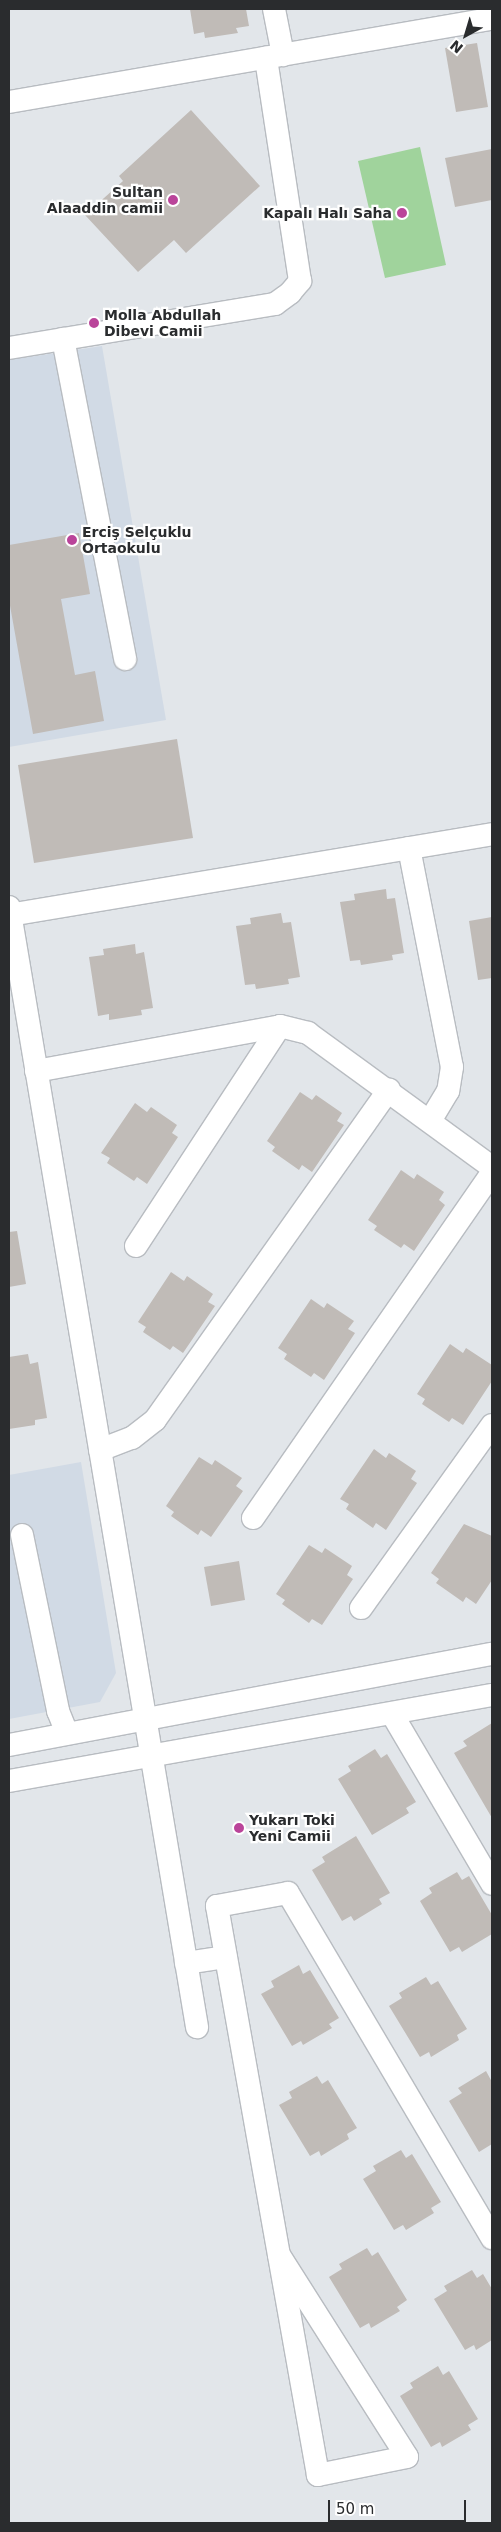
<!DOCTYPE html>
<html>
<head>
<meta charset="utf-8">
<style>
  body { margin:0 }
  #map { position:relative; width:501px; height:2532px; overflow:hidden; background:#e2e6ea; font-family:"DejaVu Sans",sans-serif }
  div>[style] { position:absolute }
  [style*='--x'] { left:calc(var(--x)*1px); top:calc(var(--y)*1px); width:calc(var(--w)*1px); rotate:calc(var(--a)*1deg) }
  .built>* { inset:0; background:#d1dae5 }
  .green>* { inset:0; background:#a0d39c }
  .building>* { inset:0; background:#c0bbb7 }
  .roads { filter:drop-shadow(1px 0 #b8bcc1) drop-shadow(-1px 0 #b8bcc1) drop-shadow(0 1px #b8bcc1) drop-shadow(0 -1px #b8bcc1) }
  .minor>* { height:22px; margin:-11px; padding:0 11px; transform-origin:11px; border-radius:11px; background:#fff }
  .dots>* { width:14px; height:14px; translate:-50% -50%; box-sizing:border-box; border:2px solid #fff; border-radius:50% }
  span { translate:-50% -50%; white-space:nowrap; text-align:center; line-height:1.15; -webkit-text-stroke:4.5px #fff; paint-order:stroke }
  .poi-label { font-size:14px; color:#2a2c2e; font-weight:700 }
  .right { translate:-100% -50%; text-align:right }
  .left { translate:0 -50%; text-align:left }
  .frame { position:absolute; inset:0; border:10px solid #2a2c2e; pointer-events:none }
  .north { position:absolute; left:441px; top:10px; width:50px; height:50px; -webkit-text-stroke:4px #fff; paint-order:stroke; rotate:219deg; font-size:14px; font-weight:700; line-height:20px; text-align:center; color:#2a2c2e }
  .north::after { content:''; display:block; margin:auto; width:18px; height:22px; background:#2a2c2e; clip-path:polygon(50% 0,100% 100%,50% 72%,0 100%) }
  .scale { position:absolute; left:328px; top:2500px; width:138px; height:22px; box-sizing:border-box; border:2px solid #2a2c2e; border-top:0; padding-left:6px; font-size:15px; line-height:18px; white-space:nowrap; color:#2a2c2e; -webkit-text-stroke:4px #fff; paint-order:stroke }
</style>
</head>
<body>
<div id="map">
  <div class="built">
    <i style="clip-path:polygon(102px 346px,166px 720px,9px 747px,9px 360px)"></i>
    <i style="clip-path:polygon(81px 1462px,116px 1673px,100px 1702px,9px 1719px,9px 1475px)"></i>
  </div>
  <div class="green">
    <i style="clip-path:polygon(420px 147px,446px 265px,385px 278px,358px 161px)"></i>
  </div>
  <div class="building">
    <i style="clip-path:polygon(190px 9px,246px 9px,249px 26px,236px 28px,238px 33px,205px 38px,204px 32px,194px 34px)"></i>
    <i style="clip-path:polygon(477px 43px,488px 107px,456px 112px,445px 48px)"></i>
    <i style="clip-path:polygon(191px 110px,260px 186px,186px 253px,174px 240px,138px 272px,85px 215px,123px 181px,119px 176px)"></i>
    <i style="clip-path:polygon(492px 149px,492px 200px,455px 207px,445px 158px)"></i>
    <i style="clip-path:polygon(79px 533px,90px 594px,61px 599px,75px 675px,95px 671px,104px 721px,33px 734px,9px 600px,9px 545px)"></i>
    <i style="clip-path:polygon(177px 739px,193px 838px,34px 863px,18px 765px)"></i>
    <i style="clip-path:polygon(386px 889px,387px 899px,395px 898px,404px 953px,392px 955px,393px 960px,361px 965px,360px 960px,350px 961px,340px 902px,355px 900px,354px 894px)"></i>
    <i style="clip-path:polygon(281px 913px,283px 923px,291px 922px,300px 977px,288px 979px,289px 984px,256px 989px,255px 984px,245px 985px,236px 926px,251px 924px,250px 918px)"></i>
    <i style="clip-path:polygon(492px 917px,492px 978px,478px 980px,469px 921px)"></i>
    <i style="clip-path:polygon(135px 944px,136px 954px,144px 952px,153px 1008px,141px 1010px,142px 1015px,109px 1020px,109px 1014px,98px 1016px,89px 957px,104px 955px,103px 949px)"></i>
    <i style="clip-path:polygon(300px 1092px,312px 1100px,316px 1095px,342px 1113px,337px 1121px,344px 1125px,312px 1172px,302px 1165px,299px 1170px,272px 1151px,275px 1147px,267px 1141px)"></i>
    <i style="clip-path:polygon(135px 1103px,147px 1112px,151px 1107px,177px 1125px,172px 1133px,178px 1137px,147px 1184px,137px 1177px,134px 1181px,107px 1163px,110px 1158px,101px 1153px)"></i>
    <i style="clip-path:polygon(401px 1170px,414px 1179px,417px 1174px,444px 1192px,439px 1200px,445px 1205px,414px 1251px,404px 1244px,401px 1248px,374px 1230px,377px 1226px,368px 1220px)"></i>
    <i style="clip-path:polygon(17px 1231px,26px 1284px,9px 1287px,9px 1232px)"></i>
    <i style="clip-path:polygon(171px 1272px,184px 1281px,187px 1276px,213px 1294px,208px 1302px,215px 1306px,183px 1353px,173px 1346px,170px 1350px,143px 1332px,146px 1327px,138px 1322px)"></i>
    <i style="clip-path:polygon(311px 1299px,324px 1308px,327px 1303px,354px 1321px,348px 1329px,355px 1333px,324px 1380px,314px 1373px,311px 1377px,284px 1359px,287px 1354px,278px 1348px)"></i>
    <i style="clip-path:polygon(450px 1344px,463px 1353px,466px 1348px,492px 1365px,492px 1381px,463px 1425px,452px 1418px,449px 1422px,422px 1404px,425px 1399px,417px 1394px)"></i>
    <i style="clip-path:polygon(28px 1354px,30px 1364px,38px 1362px,47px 1418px,35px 1420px,35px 1425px,9px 1429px,9px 1357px)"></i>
    <i style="clip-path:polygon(374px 1449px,386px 1458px,389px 1453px,416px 1471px,411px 1479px,417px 1483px,386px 1530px,376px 1523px,373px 1528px,346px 1509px,349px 1504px,340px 1499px)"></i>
    <i style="clip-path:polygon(199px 1457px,212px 1465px,215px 1460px,242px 1478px,236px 1486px,243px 1491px,211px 1537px,201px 1530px,198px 1535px,171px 1516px,174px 1512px,166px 1506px)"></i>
    <i style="clip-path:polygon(464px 1524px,492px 1536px,492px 1580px,476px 1604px,466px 1597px,463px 1602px,436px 1583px,439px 1579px,431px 1573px)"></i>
    <i style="clip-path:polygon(309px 1545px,322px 1553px,325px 1548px,352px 1566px,347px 1575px,353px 1579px,322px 1625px,312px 1619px,309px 1623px,282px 1604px,285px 1600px,276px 1594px)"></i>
    <i style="clip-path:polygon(239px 1561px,245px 1600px,211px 1606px,204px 1567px)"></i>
    <i style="clip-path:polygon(492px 1723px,492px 1818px,454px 1753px,467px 1746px,463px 1741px)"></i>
    <i style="clip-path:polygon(375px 1749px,381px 1758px,387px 1754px,416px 1802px,406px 1808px,409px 1813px,372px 1835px,338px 1779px,351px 1771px,348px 1766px)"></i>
    <i style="clip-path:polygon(356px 1836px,390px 1893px,379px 1899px,382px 1904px,354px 1921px,351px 1916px,342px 1921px,312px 1870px,325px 1862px,322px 1857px)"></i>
    <i style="clip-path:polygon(457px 1872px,462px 1880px,469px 1876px,492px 1915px,492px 1934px,462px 1952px,459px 1947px,450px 1952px,420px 1901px,432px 1893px,429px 1888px)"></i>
    <i style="clip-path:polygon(299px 1965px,303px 1974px,310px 1970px,339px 2018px,329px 2024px,332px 2028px,303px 2045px,301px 2041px,292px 2046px,261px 1994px,274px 1987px,271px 1981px)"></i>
    <i style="clip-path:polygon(426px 1977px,431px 1985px,438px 1981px,467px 2029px,457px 2035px,459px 2040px,431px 2057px,429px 2052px,420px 2057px,389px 2006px,402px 1998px,399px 1993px)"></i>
    <i style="clip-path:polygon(486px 2071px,492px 2082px,492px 2144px,479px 2152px,449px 2101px,462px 2093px,458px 2088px)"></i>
    <i style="clip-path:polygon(317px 2076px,322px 2084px,328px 2080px,357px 2128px,347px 2134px,349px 2139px,321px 2156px,319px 2151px,310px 2156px,279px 2105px,292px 2098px,289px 2092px)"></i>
    <i style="clip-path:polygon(401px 2150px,406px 2158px,412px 2154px,441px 2202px,431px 2208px,434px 2213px,406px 2230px,403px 2225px,394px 2230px,363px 2179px,376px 2171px,373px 2166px)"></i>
    <i style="clip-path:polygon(367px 2248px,372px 2256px,378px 2252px,407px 2300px,397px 2307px,400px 2311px,371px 2328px,369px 2323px,360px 2328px,329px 2277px,342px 2269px,339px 2264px)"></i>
    <i style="clip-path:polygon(472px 2270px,477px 2278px,483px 2274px,492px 2289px,492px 2340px,476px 2350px,474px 2345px,465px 2350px,434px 2299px,447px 2291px,444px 2286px)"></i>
    <i style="clip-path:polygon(438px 2366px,443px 2375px,449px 2371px,478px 2419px,468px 2425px,471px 2430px,442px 2447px,440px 2442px,431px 2447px,400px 2396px,413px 2388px,410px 2383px)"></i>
  </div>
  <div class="roads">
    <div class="minor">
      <i style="--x:274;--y:9;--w:47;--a:78.9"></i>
      <i style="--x:9;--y:102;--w:490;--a:-9.8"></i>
      <i style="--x:63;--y:339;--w:326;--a:79"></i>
      <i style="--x:9;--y:348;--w:270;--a:-9.4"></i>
      <i style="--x:275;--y:304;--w:19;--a:-36"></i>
      <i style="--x:290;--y:293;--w:16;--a:-50"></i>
      <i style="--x:300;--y:281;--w:226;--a:-98.7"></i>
      <i style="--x:409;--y:848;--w:223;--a:78.9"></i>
      <i style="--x:452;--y:1067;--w:24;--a:99"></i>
      <i style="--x:448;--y:1091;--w:35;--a:121"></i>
      <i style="--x:9;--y:907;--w:1136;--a:80.47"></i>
      <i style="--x:9;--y:915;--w:490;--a:-9.5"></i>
      <i style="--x:36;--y:1071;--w:248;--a:-10.4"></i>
      <i style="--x:280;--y:1026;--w:29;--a:14"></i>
      <i style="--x:308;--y:1033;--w:228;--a:36.1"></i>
      <i style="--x:136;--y:1246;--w:263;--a:-56.8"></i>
      <i style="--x:100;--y:1450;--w:34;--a:-21"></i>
      <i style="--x:132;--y:1438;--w:29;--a:-38"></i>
      <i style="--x:155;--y:1420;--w:405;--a:-54.7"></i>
      <i style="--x:253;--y:1518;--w:420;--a:-55.3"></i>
      <i style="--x:22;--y:1535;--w:180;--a:78.4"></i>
      <i style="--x:58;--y:1711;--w:24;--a:68"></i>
      <i style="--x:361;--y:1608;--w:225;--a:-54.4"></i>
      <i style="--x:392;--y:1714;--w:197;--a:59.5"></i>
      <i style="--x:9;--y:1745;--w:491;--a:-10.7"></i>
      <i style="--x:9;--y:1781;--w:491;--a:-10.1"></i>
      <i style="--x:186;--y:1963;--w:40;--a:-8.5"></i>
      <i style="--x:279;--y:2255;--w:239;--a:57.6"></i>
      <i style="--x:407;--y:2457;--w:91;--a:168.6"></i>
      <i style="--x:318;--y:2475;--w:578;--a:-100.07"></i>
      <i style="--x:217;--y:1906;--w:72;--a:-10.4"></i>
      <i style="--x:288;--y:1893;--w:401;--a:59.4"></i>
    </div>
  </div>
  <div class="dots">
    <i style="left:173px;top:200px;background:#ba449a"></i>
    <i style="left:402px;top:213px;background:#ba449a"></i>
    <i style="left:94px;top:323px;background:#ba449a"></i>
    <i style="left:72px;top:540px;background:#ba449a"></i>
    <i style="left:239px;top:1828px;background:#ba449a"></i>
  </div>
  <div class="poi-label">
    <span class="right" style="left:163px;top:200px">Sultan<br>Alaaddin camii</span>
    <span class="right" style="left:392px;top:213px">Kapalı Halı Saha</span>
    <span class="left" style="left:104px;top:323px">Molla Abdullah<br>Dibevi Camii</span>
    <span class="left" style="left:82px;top:540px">Erciş Selçuklu<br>Ortaokulu</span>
    <span class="left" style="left:249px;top:1828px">Yukarı Toki<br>Yeni Camii</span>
  </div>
  <div class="frame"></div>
  <div class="north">N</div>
  <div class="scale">50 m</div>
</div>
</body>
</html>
